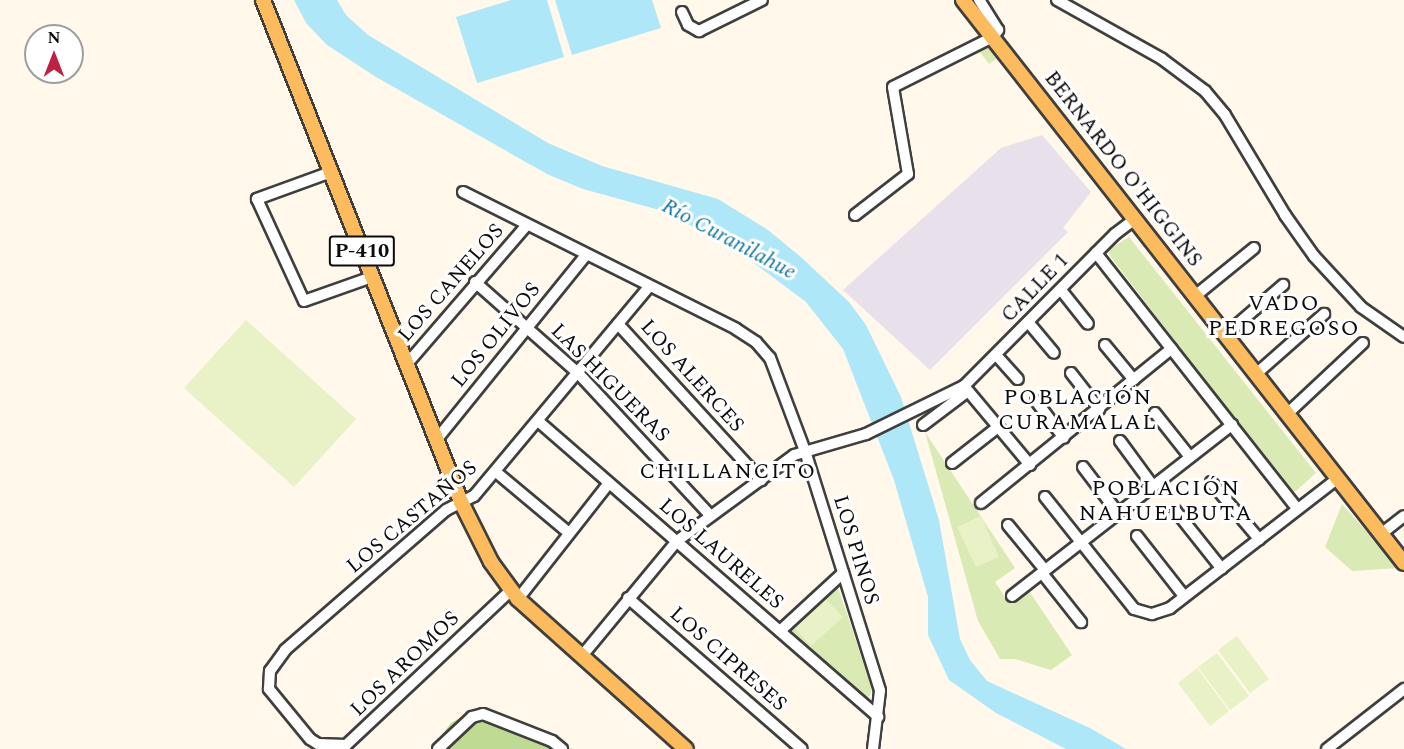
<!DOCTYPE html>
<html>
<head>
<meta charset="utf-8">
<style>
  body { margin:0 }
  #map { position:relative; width:1404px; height:749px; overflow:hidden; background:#fff8eb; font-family:Spectral,serif }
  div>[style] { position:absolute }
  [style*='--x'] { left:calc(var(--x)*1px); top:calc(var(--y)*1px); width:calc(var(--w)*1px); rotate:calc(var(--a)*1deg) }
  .industrial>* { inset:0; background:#e8e0eb }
  .green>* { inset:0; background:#d9eab4 }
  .forest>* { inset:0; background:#bfdb93 }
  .pitch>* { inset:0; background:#e9f1c6 }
  .water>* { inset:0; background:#aee8f8 }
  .roads { filter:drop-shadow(2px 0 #3f3f3f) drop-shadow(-2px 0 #3f3f3f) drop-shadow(0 2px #3f3f3f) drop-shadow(0 -2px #3f3f3f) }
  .minor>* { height:10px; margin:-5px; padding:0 5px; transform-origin:5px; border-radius:5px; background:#fff }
  .major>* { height:14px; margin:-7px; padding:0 7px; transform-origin:7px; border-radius:7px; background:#fcbc5e }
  span { translate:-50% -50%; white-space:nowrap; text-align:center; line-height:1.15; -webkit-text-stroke:6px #fff; paint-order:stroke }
  .shield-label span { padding:2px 4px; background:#fff; border:2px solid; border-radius:4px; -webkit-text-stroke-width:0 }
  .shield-label { font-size:20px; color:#0c0c0c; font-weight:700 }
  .street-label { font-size:21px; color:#0c0c0c }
  .water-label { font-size:22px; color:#1379a0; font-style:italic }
  .neighbourhood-label { font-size:22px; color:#0c0c0c; letter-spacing:1.5px }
  .north { position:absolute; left:24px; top:24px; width:60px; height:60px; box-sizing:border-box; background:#fff; border:2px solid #9e9e9e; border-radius:50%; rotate:0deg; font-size:16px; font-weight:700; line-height:24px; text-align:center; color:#0c0c0c }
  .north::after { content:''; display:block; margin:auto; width:21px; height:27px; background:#bf2142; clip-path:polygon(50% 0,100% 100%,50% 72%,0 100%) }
</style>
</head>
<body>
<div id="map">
  <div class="industrial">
    <i style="clip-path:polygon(1042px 135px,1091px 192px,1063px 228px,1068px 232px,930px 370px,843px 290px,1001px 148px)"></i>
  </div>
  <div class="green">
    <i style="clip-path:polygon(987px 45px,998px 58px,989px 64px,979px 51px)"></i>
    <i style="clip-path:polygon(1129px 237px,1316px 473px,1296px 491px,1290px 491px,1110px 256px,1108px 250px)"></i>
    <i style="clip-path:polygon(925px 432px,1015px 568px,995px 582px,1009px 603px,1029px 591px,1072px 655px,1051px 670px,1015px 659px,1000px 659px,978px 621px)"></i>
    <i style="clip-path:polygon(1342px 504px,1399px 568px,1352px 571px,1325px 547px)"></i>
    <i style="clip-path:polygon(838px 588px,872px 687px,870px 696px,864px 698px,787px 631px,829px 591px)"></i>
  </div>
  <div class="forest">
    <i style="clip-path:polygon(474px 710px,493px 712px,572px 749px,431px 749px,451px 723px)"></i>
  </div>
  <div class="pitch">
    <i style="clip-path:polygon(246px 320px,356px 419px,294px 487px,184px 388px)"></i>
    <i style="clip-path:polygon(981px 516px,999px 557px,976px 567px,957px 527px)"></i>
    <i style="clip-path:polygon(823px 596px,843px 617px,811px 646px,791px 624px)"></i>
    <i style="clip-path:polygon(1237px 636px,1269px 679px,1250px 693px,1218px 650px)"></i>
    <i style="clip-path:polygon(1217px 653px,1249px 696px,1230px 710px,1198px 667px)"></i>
    <i style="clip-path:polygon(1197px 668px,1229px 711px,1210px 726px,1178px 683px)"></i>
  </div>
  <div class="water">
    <i style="clip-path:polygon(294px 0,337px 0,346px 15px,368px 35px,548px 143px,602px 166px,718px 199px,768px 230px,802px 258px,849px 302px,866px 325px,901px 397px,939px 520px,960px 639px,970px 660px,987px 681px,1090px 728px,1126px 749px,1066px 749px,996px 713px,949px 680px,928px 635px,928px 597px,894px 480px,843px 349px,806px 302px,738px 251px,707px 234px,663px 211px,583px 189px,547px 174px,376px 77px,327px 45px,306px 23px)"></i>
    <i style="clip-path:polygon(511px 0,547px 0,564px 57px,477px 83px,456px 17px)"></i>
    <i style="clip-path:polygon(555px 0,652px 0,661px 28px,572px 55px)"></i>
  </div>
  <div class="roads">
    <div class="minor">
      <i style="--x:1057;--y:0;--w:120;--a:29.3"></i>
      <i style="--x:1162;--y:59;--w:54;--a:36.7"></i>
      <i style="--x:1205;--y:91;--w:31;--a:50"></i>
      <i style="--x:1225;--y:115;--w:117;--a:59"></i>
      <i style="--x:1285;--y:215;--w:50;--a:54.7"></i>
      <i style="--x:1314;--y:256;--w:69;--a:47.3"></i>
      <i style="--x:1361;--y:307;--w:52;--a:34.9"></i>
      <i style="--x:682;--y:12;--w:14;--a:65"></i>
      <i style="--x:688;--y:25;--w:13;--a:29"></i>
      <i style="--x:699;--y:31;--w:70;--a:-26.2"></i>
      <i style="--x:331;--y:172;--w:79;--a:160"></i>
      <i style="--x:257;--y:199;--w:112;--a:65.3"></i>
      <i style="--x:304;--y:301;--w:72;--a:-19.4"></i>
      <i style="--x:463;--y:192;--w:305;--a:26.6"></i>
      <i style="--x:736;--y:329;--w:24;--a:33"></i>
      <i style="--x:756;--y:342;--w:21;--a:49"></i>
      <i style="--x:770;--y:358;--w:99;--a:69.4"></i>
      <i style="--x:805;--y:451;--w:251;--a:72.6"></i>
      <i style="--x:880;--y:691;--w:58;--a:96.9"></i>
      <i style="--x:855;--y:215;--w:67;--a:-37.7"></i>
      <i style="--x:908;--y:174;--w:88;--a:-99.8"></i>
      <i style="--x:893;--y:87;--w:112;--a:-26.6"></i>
      <i style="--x:993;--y:37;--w:9;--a:-54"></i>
      <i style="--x:998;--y:30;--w:36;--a:-122"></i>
      <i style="--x:1096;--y:253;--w:325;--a:51.8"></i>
      <i style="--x:475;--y:282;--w:137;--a:41.5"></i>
      <i style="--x:578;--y:373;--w:195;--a:47.1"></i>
      <i style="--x:1061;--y:290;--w:43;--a:51.5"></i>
      <i style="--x:1195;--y:296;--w:76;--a:-39.1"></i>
      <i style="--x:1028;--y:322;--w:40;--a:50"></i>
      <i style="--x:618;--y:324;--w:212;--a:47.5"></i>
      <i style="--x:1225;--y:335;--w:77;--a:-40.8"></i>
      <i style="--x:1105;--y:345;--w:45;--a:50.4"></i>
      <i style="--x:997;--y:356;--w:31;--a:48"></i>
      <i style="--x:406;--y:365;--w:182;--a:-49.2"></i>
      <i style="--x:1071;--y:373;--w:46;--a:52.1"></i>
      <i style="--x:1256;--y:374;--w:91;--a:-41.4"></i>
      <i style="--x:964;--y:386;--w:103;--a:50.1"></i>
      <i style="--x:1036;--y:401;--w:46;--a:52.9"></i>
      <i style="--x:1155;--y:413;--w:56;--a:51.5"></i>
      <i style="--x:1287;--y:414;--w:104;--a:-43.1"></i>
      <i style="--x:538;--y:421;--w:451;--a:41"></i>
      <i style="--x:923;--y:425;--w:56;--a:-37.1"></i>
      <i style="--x:437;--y:439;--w:235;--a:-51"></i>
      <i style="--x:1120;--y:441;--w:56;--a:53.7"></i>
      <i style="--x:952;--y:463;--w:58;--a:-38"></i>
      <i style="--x:1083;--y:467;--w:58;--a:52.7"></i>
      <i style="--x:496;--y:472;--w:95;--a:39.9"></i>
      <i style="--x:1211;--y:482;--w:75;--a:49.9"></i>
      <i style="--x:1045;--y:497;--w:143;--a:51.5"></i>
      <i style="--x:1134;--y:609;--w:19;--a:16"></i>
      <i style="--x:1152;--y:614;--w:19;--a:-18"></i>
      <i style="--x:1170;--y:608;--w:212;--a:-37.7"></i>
      <i style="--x:981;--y:503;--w:245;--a:-39"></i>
      <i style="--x:1175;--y:510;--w:75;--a:51.5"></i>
      <i style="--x:1008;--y:525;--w:58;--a:50.6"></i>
      <i style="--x:1381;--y:534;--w:29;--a:-38"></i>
      <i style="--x:1137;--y:536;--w:76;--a:51.9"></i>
      <i style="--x:1042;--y:573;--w:63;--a:51.5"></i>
      <i style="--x:510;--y:591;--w:225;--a:136.8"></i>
      <i style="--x:346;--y:745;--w:28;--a:-178"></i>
      <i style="--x:318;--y:744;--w:9;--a:-148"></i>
      <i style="--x:310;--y:739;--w:65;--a:-129.4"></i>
      <i style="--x:269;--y:689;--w:18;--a:-87"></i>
      <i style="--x:270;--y:671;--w:26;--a:-54"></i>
      <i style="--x:285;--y:650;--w:213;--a:-41"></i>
      <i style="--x:446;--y:510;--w:31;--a:-27"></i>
      <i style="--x:474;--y:496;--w:271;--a:-50.1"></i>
      <i style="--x:1012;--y:596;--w:279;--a:-37.9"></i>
      <i style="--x:628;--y:598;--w:230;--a:41"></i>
      <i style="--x:518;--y:599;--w:147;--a:-51.9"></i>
      <i style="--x:780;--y:631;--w:86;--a:-42.6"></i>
      <i style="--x:581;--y:657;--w:151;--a:-50.4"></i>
      <i style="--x:677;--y:541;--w:145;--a:-36.3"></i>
      <i style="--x:794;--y:455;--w:75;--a:-16.3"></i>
      <i style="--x:866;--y:434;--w:109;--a:-26.1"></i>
      <i style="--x:964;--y:386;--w:214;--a:-45.2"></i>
      <i style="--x:1115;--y:234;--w:25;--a:-37"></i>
      <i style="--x:438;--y:749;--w:47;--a:-43.3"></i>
      <i style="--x:472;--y:717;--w:11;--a:-15"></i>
      <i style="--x:483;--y:714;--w:74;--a:21.4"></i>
      <i style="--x:552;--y:741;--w:13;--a:39"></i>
      <i style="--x:1327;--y:749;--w:98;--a:-37.9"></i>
    </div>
    <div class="major">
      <i style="--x:263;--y:0;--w:540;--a:68.47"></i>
      <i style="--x:461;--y:502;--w:67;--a:63.4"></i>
      <i style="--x:491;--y:562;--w:46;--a:53.9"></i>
      <i style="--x:518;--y:599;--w:225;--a:41.8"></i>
      <i style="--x:963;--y:0;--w:715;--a:51.93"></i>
    </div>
  </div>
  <div class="shield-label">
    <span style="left:362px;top:251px">P-410</span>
  </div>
  <div class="street-label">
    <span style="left:1123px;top:169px;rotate:52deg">BERNARDO O'HIGGINS</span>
    <span style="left:451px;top:283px;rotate:-49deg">LOS CANELOS</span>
    <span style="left:1035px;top:288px;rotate:-46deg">CALLE 1</span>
    <span style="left:496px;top:335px;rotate:-51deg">LOS OLIVOS</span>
    <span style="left:692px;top:376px;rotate:48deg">LOS ALERCES</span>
    <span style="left:610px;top:383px;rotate:45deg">LAS HIGUERAS</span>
    <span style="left:412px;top:517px;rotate:-40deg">LOS CASTAÑOS</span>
    <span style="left:856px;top:550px;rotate:73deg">LOS PINOS</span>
    <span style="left:721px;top:554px;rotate:41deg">LOS LAURELES</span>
    <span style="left:728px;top:659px;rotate:41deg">LOS CIPRESES</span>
    <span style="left:405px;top:664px;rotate:-44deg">LOS AROMOS</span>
  </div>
  <div class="water-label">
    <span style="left:729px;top:239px;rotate:28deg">Río Curanilahue</span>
  </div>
  <div class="neighbourhood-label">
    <span style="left:1284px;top:316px">VADO<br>PEDREGOSO</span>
    <span style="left:1078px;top:410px">POBLACIÓN<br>CURAMALAL</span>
    <span style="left:728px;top:472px">CHILLANCITO</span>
    <span style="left:1166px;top:501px">POBLACIÓN<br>NAHUELBUTA</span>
  </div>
  <div class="north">N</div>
</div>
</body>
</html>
